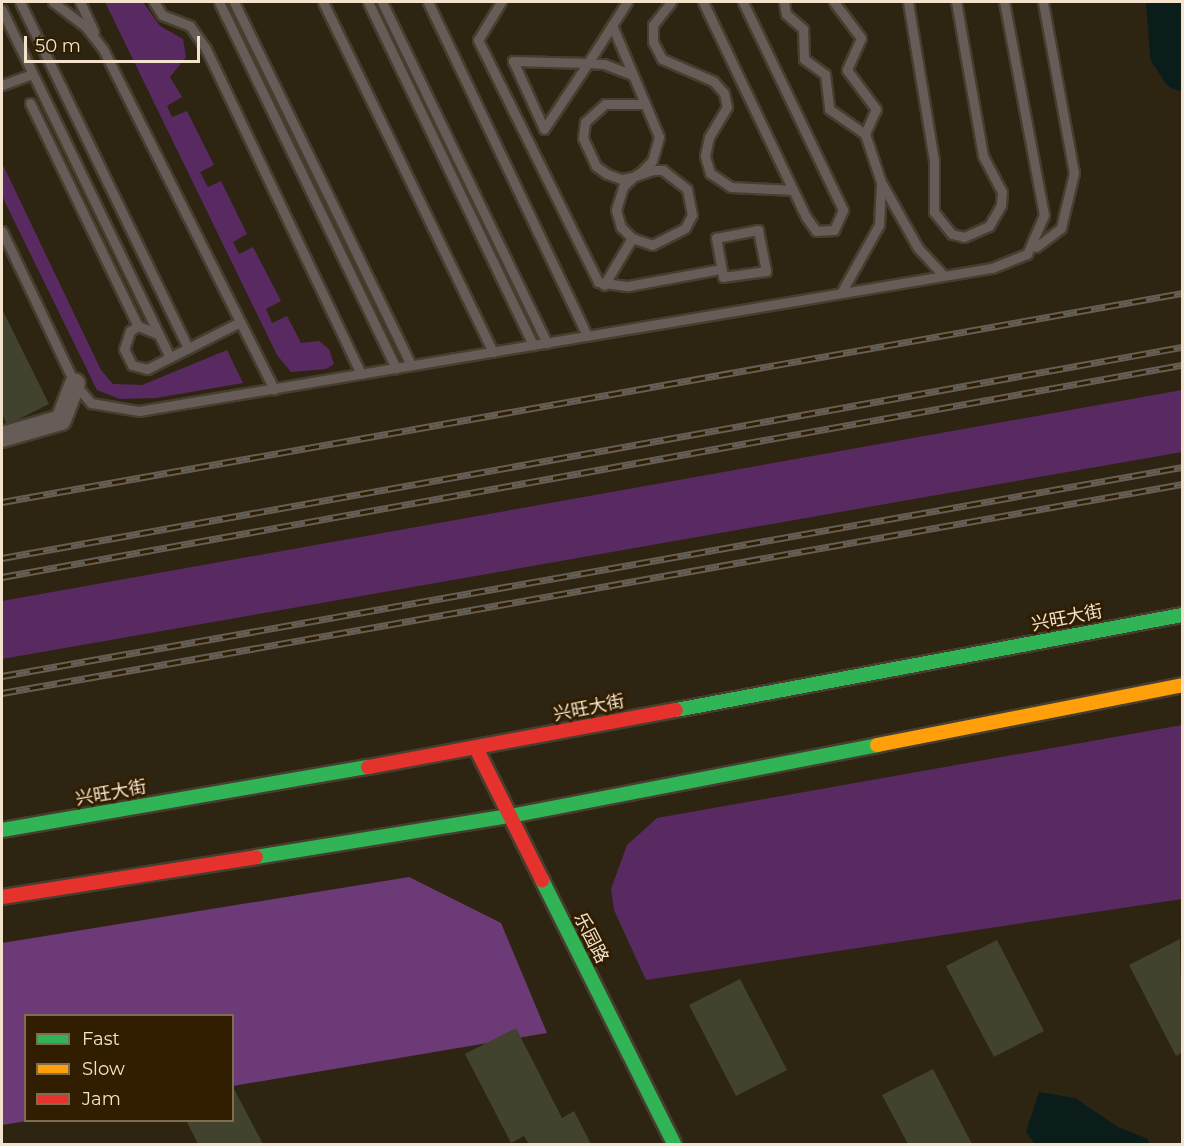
<!DOCTYPE html>
<html>
<head>
<meta charset="utf-8">
<style>
  body { margin:0 }
  #map { position:relative; width:1184px; height:1146px; overflow:hidden; background:#2e2412; font-family:Montserrat,"Noto Sans SC",sans-serif }
  div>[style] { position:absolute }
  [style*='--x'] { left:calc(var(--x)*1px); top:calc(var(--y)*1px); width:calc(var(--w)*1px); rotate:calc(var(--a)*1deg) }
  .green>* { inset:0; background:#592a62 }
  .forest>* { inset:0; background:#6c3a77 }
  .water>* { inset:0; background:#0b1d1b }
  .river>* { height:42px; margin:-21px; padding:0 21px; transform-origin:21px; border-radius:21px; background:#0b1d1b }
  .building>* { inset:0; background:#41432e }
  .roads { filter:drop-shadow(2px 0 #473e2f) drop-shadow(-2px 0 #473e2f) drop-shadow(0 2px #473e2f) drop-shadow(0 -2px #473e2f) }
  .lane>* { height:9px; margin:-4.5px; padding:0 4.5px; transform-origin:4.5px; border-radius:4.5px; background:#665d58 }
  .street>* { height:20px; margin:-10px; padding:0 10px; transform-origin:10px; border-radius:10px; background:#665d58 }
  .fast>* { height:14px; margin:-7px; padding:0 7px; transform-origin:7px; border-radius:7px; background:#30b455 }
  .slow>* { height:14px; margin:-7px; padding:0 7px; transform-origin:7px; border-radius:7px; background:#ff9f0a }
  .jam>* { height:14px; margin:-7px; padding:0 7px; transform-origin:7px; border-radius:7px; background:#e5322d }
  .rail>* { height:7px; margin-top:-3.5px; transform-origin:0; background:repeating-linear-gradient(90deg,#311e00 0 14px,#665f55 0 28px); box-sizing:border-box; border-block:2px solid #665f55 }
  span { translate:-50% -50%; white-space:nowrap; text-align:center; line-height:1.15; -webkit-text-stroke:6px #311e00; paint-order:stroke }
  .street-label { font-size:18px; color:#f3e3cc }
  .frame { position:absolute; inset:0; border:3px solid #f3e3cc; pointer-events:none }
  .legend { position:absolute; left:24px; top:1014px; width:210px; height:108px; box-sizing:border-box; background:#311e00; border:2px solid #7f6d52; margin:0; padding:8px 10px; list-style:none; font-size:18px; color:#f3e3cc }
  .legend li { display:flex; align-items:center; gap:12px; height:30px }
  .legend b { width:30px; border:2px solid #7f6d52 }
  .scale { position:absolute; left:24px; top:36px; width:176px; height:27px; box-sizing:border-box; border:3px solid #f3e3cc; border-top:0; padding-left:8px; font-size:18px; line-height:21px; white-space:nowrap; color:#f3e3cc; -webkit-text-stroke:4px #311e00; paint-order:stroke }
</style>
</head>
<body>
<div id="map">
  <div class="green">
    <i style="clip-path:polygon(105px 2px,143px 2px,160px 26px,183px 39px,186px 57px,170px 77px,182px 97px,167px 106px,172px 117px,187px 111px,214px 165px,200px 172px,208px 187px,221px 181px,247px 234px,233px 242px,239px 254px,253px 247px,281px 301px,266px 309px,272px 323px,287px 316px,301px 343px,319px 341px,329px 349px,334px 364px,326px 369px,291px 372px,277px 355px)"></i>
    <i style="clip-path:polygon(2px 163px,101px 370px,113px 384px,142px 385px,227px 350px,243px 383px,156px 398px,120px 399px,97px 390px,2px 196px)"></i>
    <i style="clip-path:polygon(1182px 390px,1182px 452px,2px 659px,2px 601px)"></i>
    <i style="clip-path:polygon(1182px 725px,1182px 899px,646px 980px,614px 910px,611px 889px,627px 845px,657px 818px)"></i>
  </div>
  <div class="forest">
    <i style="clip-path:polygon(409px 877px,501px 923px,547px 1033px,233px 1086px,232px 1016px,26px 1016px,27px 1121px,2px 1125px,2px 943px)"></i>
  </div>
  <div class="water">
    <i style="clip-path:polygon(1039px 1092px,1075px 1098px,1118px 1127px,1148px 1139px,1149px 1144px,1035px 1144px,1026px 1132px)"></i>
  </div>
  <div class="river">
    <i style="--x:1167;--y:2;--w:51;--a:85.5"></i>
    <i style="--x:1171;--y:53;--w:20;--a:57"></i>
  </div>
  <div class="building">
    <i style="clip-path:polygon(2px 309px,49px 404px,7px 425px,2px 414px)"></i>
    <i style="clip-path:polygon(1180px 939px,1182px 1053px,1176px 1056px,1129px 965px)"></i>
    <i style="clip-path:polygon(997px 940px,1044px 1031px,994px 1057px,946px 966px)"></i>
    <i style="clip-path:polygon(740px 979px,787px 1070px,736px 1096px,689px 1005px)"></i>
    <i style="clip-path:polygon(516px 1028px,562px 1118px,574px 1111px,591px 1144px,529px 1144px,524px 1136px,511px 1143px,465px 1054px)"></i>
    <i style="clip-path:polygon(933px 1069px,972px 1144px,908px 1144px,882px 1095px)"></i>
    <i style="clip-path:polygon(234px 1089px,263px 1144px,198px 1144px,186px 1120px,232px 1120px)"></i>
  </div>
  <div class="roads">
    <div class="lane">
      <i style="--x:20;--y:2;--w:385;--a:64.1"></i>
      <i style="--x:53;--y:2;--w:40;--a:37"></i>
      <i style="--x:85;--y:26;--w:29;--a:52"></i>
      <i style="--x:103;--y:49;--w:381;--a:63.3"></i>
      <i style="--x:80;--y:2;--w:33;--a:65"></i>
      <i style="--x:154;--y:2;--w:15;--a:58"></i>
      <i style="--x:162;--y:15;--w:30;--a:21"></i>
      <i style="--x:190;--y:26;--w:28;--a:55"></i>
      <i style="--x:206;--y:49;--w:360;--a:64.5"></i>
      <i style="--x:219;--y:2;--w:407;--a:64.2"></i>
      <i style="--x:234;--y:2;--w:404;--a:64"></i>
      <i style="--x:323;--y:2;--w:389;--a:64.1"></i>
      <i style="--x:368;--y:2;--w:381;--a:64.3"></i>
      <i style="--x:382;--y:2;--w:379;--a:64.2"></i>
      <i style="--x:428;--y:2;--w:370;--a:64.5"></i>
      <i style="--x:501;--y:2;--w:44;--a:121.2"></i>
      <i style="--x:478;--y:40;--w:270;--a:63.6"></i>
      <i style="--x:598;--y:282;--w:30;--a:8"></i>
      <i style="--x:628;--y:286;--w:95;--a:-10.4"></i>
      <i style="--x:627;--y:2;--w:72;--a:122.6"></i>
      <i style="--x:588;--y:63;--w:79;--a:123.7"></i>
      <i style="--x:544;--y:129;--w:75;--a:-114.5"></i>
      <i style="--x:513;--y:61;--w:75;--a:1.5"></i>
      <i style="--x:588;--y:63;--w:16;--a:4"></i>
      <i style="--x:604;--y:64;--w:28;--a:21"></i>
      <i style="--x:671;--y:2;--w:29;--a:128"></i>
      <i style="--x:653;--y:25;--w:17;--a:90"></i>
      <i style="--x:653;--y:42;--w:19;--a:62"></i>
      <i style="--x:662;--y:59;--w:56;--a:23.3"></i>
      <i style="--x:713;--y:81;--w:16;--a:47"></i>
      <i style="--x:724;--y:93;--w:14;--a:78"></i>
      <i style="--x:727;--y:107;--w:35;--a:121"></i>
      <i style="--x:709;--y:137;--w:19;--a:102"></i>
      <i style="--x:705;--y:156;--w:18;--a:74"></i>
      <i style="--x:710;--y:173;--w:25;--a:34"></i>
      <i style="--x:731;--y:187;--w:62;--a:2.8"></i>
      <i style="--x:703;--y:2;--w:238;--a:64.4"></i>
      <i style="--x:806;--y:217;--w:17;--a:54"></i>
      <i style="--x:816;--y:231;--w:18;--a:-3"></i>
      <i style="--x:834;--y:230;--w:22;--a:-66"></i>
      <i style="--x:843;--y:210;--w:231;--a:-115.7"></i>
      <i style="--x:784;--y:2;--w:12;--a:81"></i>
      <i style="--x:786;--y:14;--w:23;--a:41"></i>
      <i style="--x:803;--y:29;--w:30;--a:88"></i>
      <i style="--x:804;--y:59;--w:26;--a:36"></i>
      <i style="--x:825;--y:74;--w:35;--a:83"></i>
      <i style="--x:829;--y:109;--w:44;--a:34.8"></i>
      <i style="--x:834;--y:2;--w:45;--a:53.1"></i>
      <i style="--x:861;--y:38;--w:35;--a:114"></i>
      <i style="--x:847;--y:70;--w:49;--a:53.4"></i>
      <i style="--x:876;--y:109;--w:27;--a:114"></i>
      <i style="--x:908;--y:2;--w:160;--a:80.7"></i>
      <i style="--x:934;--y:160;--w:52;--a:90"></i>
      <i style="--x:934;--y:212;--w:28;--a:51"></i>
      <i style="--x:952;--y:234;--w:12;--a:14"></i>
      <i style="--x:964;--y:237;--w:27;--a:-24"></i>
      <i style="--x:989;--y:226;--w:24;--a:-60"></i>
      <i style="--x:1001;--y:205;--w:13;--a:-86"></i>
      <i style="--x:1002;--y:192;--w:41;--a:-117.8"></i>
      <i style="--x:983;--y:156;--w:156;--a:-99.9"></i>
      <i style="--x:2;--y:10;--w:386;--a:64.2"></i>
      <i style="--x:612;--y:25;--w:121;--a:67.2"></i>
      <i style="--x:659;--y:137;--w:25;--a:106"></i>
      <i style="--x:652;--y:161;--w:16;--a:135"></i>
      <i style="--x:641;--y:172;--w:9;--a:148"></i>
      <i style="--x:633;--y:177;--w:14;--a:135"></i>
      <i style="--x:623;--y:187;--w:24;--a:107"></i>
      <i style="--x:616;--y:210;--w:18;--a:74"></i>
      <i style="--x:621;--y:227;--w:16;--a:45"></i>
      <i style="--x:632;--y:238;--w:21;--a:19"></i>
      <i style="--x:652;--y:245;--w:37;--a:-27"></i>
      <i style="--x:685;--y:228;--w:15;--a:-62"></i>
      <i style="--x:692;--y:215;--w:26;--a:-101"></i>
      <i style="--x:687;--y:189;--w:31;--a:-142"></i>
      <i style="--x:663;--y:170;--w:10;--a:180"></i>
      <i style="--x:653;--y:170;--w:21;--a:161"></i>
      <i style="--x:633;--y:177;--w:12;--a:171"></i>
      <i style="--x:621;--y:179;--w:15;--a:-160"></i>
      <i style="--x:607;--y:174;--w:14;--a:-144"></i>
      <i style="--x:596;--y:166;--w:31;--a:-115"></i>
      <i style="--x:583;--y:138;--w:16;--a:-83"></i>
      <i style="--x:585;--y:122;--w:27;--a:-42"></i>
      <i style="--x:605;--y:104;--w:40;--a:0"></i>
      <i style="--x:2;--y:85;--w:32;--a:-20"></i>
      <i style="--x:30;--y:103;--w:248;--a:64.2"></i>
      <i style="--x:865;--y:134;--w:51;--a:71.6"></i>
      <i style="--x:881;--y:182;--w:76;--a:60.7"></i>
      <i style="--x:918;--y:248;--w:37;--a:47"></i>
      <i style="--x:758;--y:230;--w:42;--a:79"></i>
      <i style="--x:766;--y:271;--w:43;--a:172.1"></i>
      <i style="--x:723;--y:277;--w:40;--a:-100"></i>
      <i style="--x:716;--y:238;--w:43;--a:-10.8"></i>
      <i style="--x:2;--y:231;--w:170;--a:64.5"></i>
      <i style="--x:75;--y:384;--w:25;--a:50"></i>
      <i style="--x:91;--y:403;--w:49;--a:9.5"></i>
      <i style="--x:139;--y:411;--w:865;--a:-9.52"></i>
      <i style="--x:992;--y:268;--w:38;--a:-22"></i>
      <i style="--x:1027;--y:254;--w:43;--a:-66.4"></i>
      <i style="--x:1044;--y:215;--w:217;--a:-100.6"></i>
      <i style="--x:1036;--y:247;--w:31;--a:-37"></i>
      <i style="--x:1061;--y:228;--w:57;--a:-76.7"></i>
      <i style="--x:1074;--y:173;--w:174;--a:-100.3"></i>
      <i style="--x:604;--y:285;--w:55;--a:-59.2"></i>
      <i style="--x:841;--y:293;--w:78;--a:-60.8"></i>
      <i style="--x:879;--y:225;--w:43;--a:-87.3"></i>
      <i style="--x:158;--y:334;--w:22;--a:-158"></i>
      <i style="--x:138;--y:326;--w:9;--a:148"></i>
      <i style="--x:130;--y:331;--w:19;--a:108"></i>
      <i style="--x:124;--y:349;--w:18;--a:63"></i>
      <i style="--x:132;--y:365;--w:16;--a:15"></i>
      <i style="--x:147;--y:369;--w:104;--a:-26.8"></i>
    </div>
    <div class="street">
      <i style="--x:2;--y:437;--w:61;--a:-16.1"></i>
      <i style="--x:61;--y:420;--w:39;--a:-69"></i>
    </div>
    <div class="fast">
      <i style="--x:676;--y:710;--w:515;--a:-10.63"></i>
      <i style="--x:2;--y:830;--w:371;--a:-9.8"></i>
      <i style="--x:256;--y:857;--w:257;--a:-9.2"></i>
      <i style="--x:510;--y:816;--w:374;--a:-10.9"></i>
      <i style="--x:542;--y:880;--w:295;--a:63.4"></i>
    </div>
    <div class="slow">
      <i style="--x:877;--y:745;--w:311;--a:-11.1"></i>
    </div>
    <div class="jam">
      <i style="--x:476;--y:748;--w:148;--a:63.4"></i>
      <i style="--x:368;--y:767;--w:313;--a:-10.5"></i>
      <i style="--x:2;--y:897;--w:257;--a:-8.9"></i>
    </div>
  </div>
  <div class="rail">
    <i style="--x:2;--y:502;--w:1198;--a:-10.04"></i>
    <i style="--x:2;--y:558;--w:1199;--a:-10.14"></i>
    <i style="--x:2;--y:577;--w:1199;--a:-10.19"></i>
    <i style="--x:2;--y:676;--w:1198;--a:-10.04"></i>
    <i style="--x:2;--y:693;--w:1198;--a:-10.04"></i>
  </div>
  <div class="street-label">
    <span style="left:1067px;top:618px;rotate:-11deg">兴旺大街</span>
    <span style="left:589px;top:708px;rotate:-11deg">兴旺大街</span>
    <span style="left:111px;top:793px;rotate:-10deg">兴旺大街</span>
    <span style="left:591px;top:938px;rotate:63deg">乐园路</span>
  </div>
  <div class="frame"></div>
  <ul class="legend">
  <li><b style="height:8px;background:#30b455"></b>Fast</li>
  <li><b style="height:8px;background:#ff9f0a"></b>Slow</li>
  <li><b style="height:8px;background:#e5322d"></b>Jam</li>
  </ul>
  <div class="scale">50 m</div>
</div>
</body>
</html>
